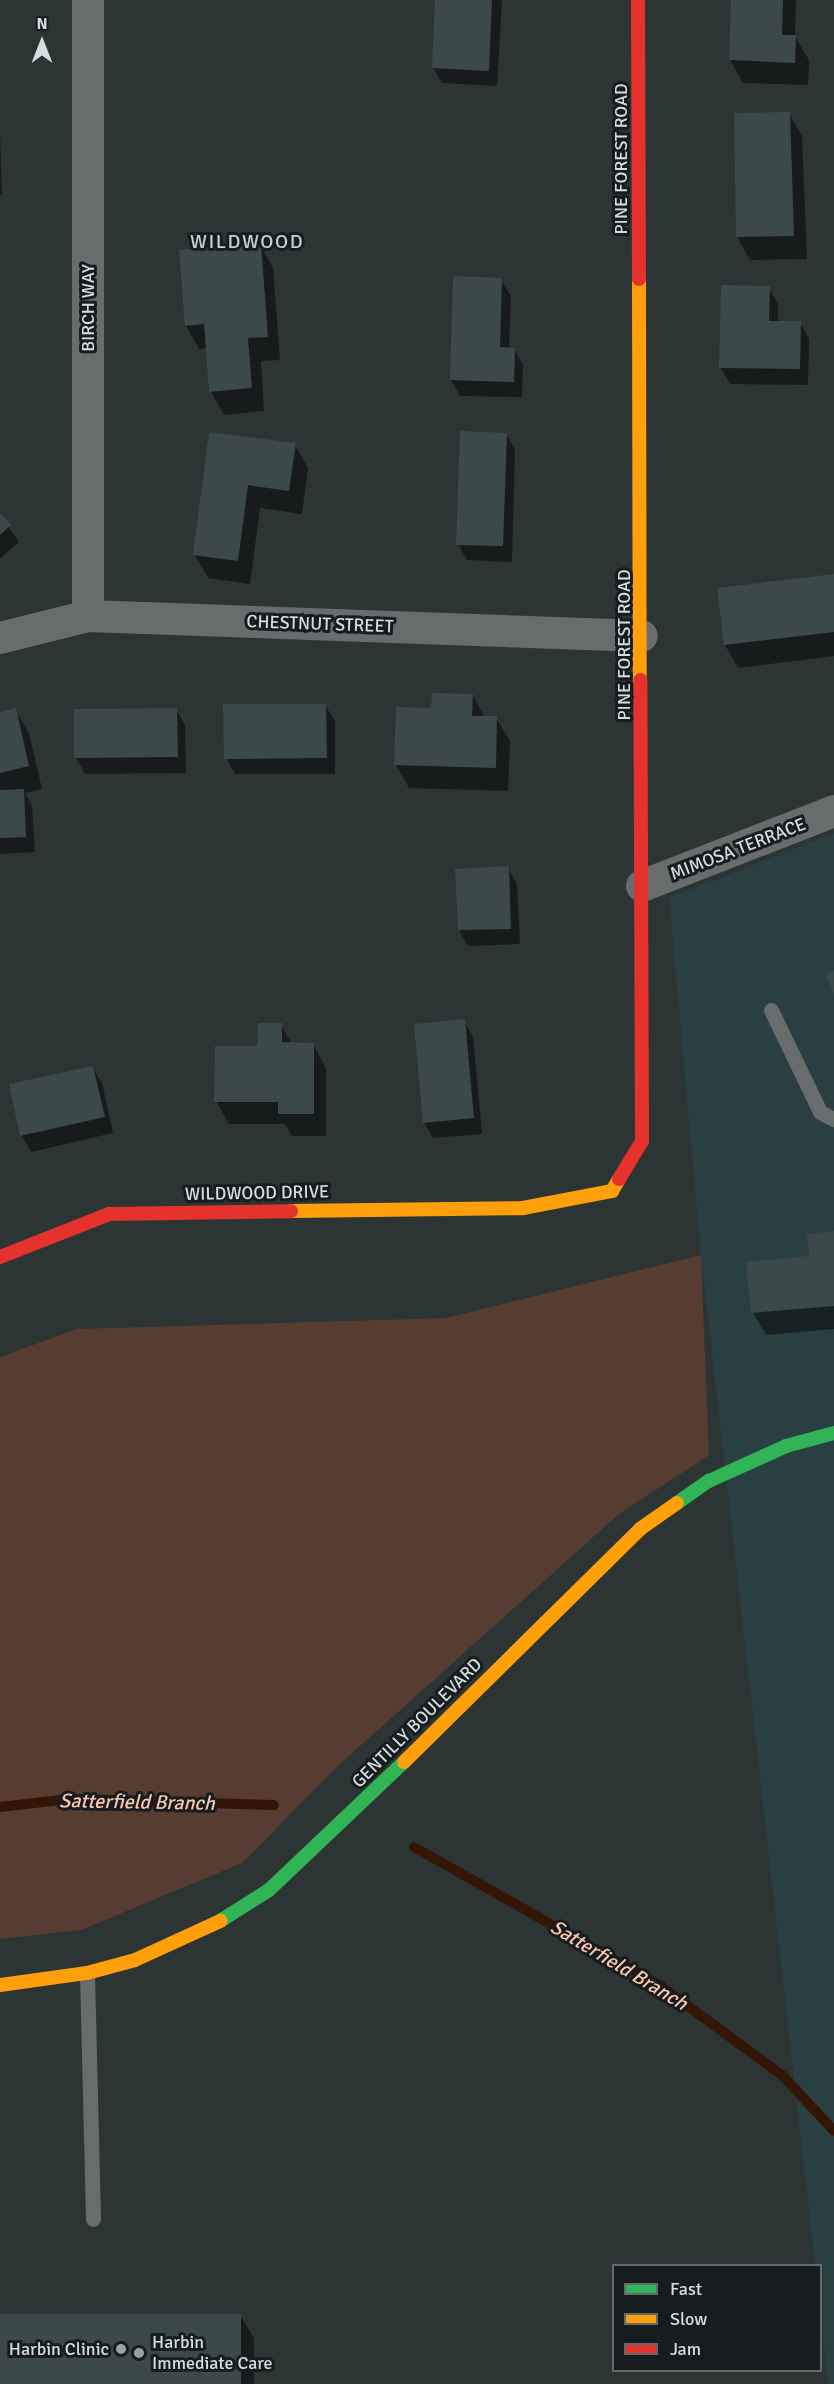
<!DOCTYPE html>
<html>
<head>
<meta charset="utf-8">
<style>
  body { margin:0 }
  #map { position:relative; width:834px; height:2384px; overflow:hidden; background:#2c3434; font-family:Signika,sans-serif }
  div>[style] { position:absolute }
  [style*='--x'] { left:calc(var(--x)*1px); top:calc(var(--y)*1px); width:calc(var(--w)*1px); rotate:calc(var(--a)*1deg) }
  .built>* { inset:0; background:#2a3f41 }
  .green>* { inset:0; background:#563c31 }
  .shadow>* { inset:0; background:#0007 }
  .stream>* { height:10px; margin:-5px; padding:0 5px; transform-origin:5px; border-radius:5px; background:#341607 }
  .building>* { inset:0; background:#3b494b }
  .lane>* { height:15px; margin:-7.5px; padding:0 7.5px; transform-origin:7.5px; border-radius:7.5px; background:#686c6c }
  .street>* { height:32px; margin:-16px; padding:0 16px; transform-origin:16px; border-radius:16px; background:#686c6c }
  .fast>* { height:14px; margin:-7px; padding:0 7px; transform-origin:7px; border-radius:7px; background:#30b455 }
  .slow>* { height:14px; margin:-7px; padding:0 7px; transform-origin:7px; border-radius:7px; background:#ff9f0a }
  .jam>* { height:14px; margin:-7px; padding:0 7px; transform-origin:7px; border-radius:7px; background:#e5322d }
  .dots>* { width:16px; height:16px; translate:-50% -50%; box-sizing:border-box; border:3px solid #171d1e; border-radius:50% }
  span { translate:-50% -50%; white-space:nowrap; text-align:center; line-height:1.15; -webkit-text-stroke:6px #171d1e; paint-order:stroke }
  .street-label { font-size:18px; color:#d5dede }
  .poi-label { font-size:18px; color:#d5dede }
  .left { translate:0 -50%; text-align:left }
  .right { translate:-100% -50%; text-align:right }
  .neighbourhood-label { font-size:20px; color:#c0d1d2; letter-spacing:1.5px }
  .water-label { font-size:20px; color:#fdc5ad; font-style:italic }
  .legend { position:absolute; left:612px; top:2264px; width:210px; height:108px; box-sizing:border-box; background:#171d1e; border:2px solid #636a6b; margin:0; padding:8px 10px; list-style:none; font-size:18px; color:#d5dede }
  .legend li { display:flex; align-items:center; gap:12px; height:30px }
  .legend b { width:30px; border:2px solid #636a6b }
  .north { position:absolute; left:12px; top:12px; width:60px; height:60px; -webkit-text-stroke:4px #171d1e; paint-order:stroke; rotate:0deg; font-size:16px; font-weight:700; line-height:24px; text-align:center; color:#d5dede }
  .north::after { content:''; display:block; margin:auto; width:21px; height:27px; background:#d5dede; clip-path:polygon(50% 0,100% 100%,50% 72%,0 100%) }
</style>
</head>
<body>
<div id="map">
  <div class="built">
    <i style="clip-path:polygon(834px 833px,834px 2384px,828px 2384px,821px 2315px,820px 2266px,815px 2265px,701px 1255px,669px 898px)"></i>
  </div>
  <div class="green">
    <i style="clip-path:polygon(701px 1255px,709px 1455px,619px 1514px,341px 1763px,242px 1863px,81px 1930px,0 1939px,0 1357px,77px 1329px,446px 1318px)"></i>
  </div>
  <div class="shadow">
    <i style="clip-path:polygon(437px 0,502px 0,497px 86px,442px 83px,433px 67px)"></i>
    <i style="clip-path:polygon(732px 0,796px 0,795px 36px,809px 60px,808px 85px,743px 83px,730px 60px)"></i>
    <i style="clip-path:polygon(789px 113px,802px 136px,807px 259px,750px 260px,737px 237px)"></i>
    <i style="clip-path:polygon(0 133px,2px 195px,0 195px)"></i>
    <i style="clip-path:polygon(260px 245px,273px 268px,280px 360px,261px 361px,264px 411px,224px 415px,211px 392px,208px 348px,199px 349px,186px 326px)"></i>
    <i style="clip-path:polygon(501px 280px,511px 296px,509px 349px,514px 349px,523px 365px,522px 397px,460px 396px,451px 380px)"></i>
    <i style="clip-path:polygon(769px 288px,778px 304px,778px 322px,800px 323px,809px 339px,808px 385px,730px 384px,721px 368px)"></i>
    <i style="clip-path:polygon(211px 434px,295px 445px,308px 468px,302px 514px,260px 508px,250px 584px,208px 578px,195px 555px)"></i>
    <i style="clip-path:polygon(506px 434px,515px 450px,512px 562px,467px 560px,458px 544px)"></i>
    <i style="clip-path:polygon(0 515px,19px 542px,0 559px)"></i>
    <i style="clip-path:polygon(834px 575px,834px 656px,738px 668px,725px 645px)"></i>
    <i style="clip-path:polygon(473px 696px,485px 717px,496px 718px,510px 741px,508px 791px,409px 788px,396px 765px,433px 709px)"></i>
    <i style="clip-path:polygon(325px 705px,335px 721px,335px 774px,235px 774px,226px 758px)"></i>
    <i style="clip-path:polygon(176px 709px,185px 725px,186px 773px,85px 774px,76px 758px)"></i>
    <i style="clip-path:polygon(15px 710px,29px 733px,42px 789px,25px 793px,32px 806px,35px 852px,0 854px,0 714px)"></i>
    <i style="clip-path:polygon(508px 868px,517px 884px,520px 944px,468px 946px,459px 930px,457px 870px)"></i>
    <i style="clip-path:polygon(464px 1021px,473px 1037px,482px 1134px,433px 1138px,424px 1122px)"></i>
    <i style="clip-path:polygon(281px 1025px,292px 1044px,313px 1044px,326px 1068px,326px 1136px,292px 1136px,285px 1124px,229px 1124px,216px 1101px)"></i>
    <i style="clip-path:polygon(92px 1067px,102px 1083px,113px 1133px,31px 1152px,22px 1136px,11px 1085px)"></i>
    <i style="clip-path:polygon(834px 1233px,834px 1329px,766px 1335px,753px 1312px)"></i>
    <i style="clip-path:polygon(240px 2315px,254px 2338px,254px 2384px,0 2384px,0 2316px)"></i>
  </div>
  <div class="stream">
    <i style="--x:0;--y:1807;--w:69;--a:-6.6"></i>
    <i style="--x:69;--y:1799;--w:205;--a:1.7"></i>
    <i style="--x:414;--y:1847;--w:285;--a:29.4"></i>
    <i style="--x:662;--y:1987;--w:149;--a:36.3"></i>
    <i style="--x:782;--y:2075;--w:76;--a:47.1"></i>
  </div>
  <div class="building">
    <i style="clip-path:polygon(435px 0,492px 0,489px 71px,432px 68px)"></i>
    <i style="clip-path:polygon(731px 0,783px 0,782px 35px,796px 35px,795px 63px,729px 60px)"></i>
    <i style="clip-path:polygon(790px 112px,794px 236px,736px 237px,734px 113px)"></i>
    <i style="clip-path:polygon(261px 243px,268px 337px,248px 338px,252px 388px,209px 392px,204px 324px,185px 326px,179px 250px)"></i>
    <i style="clip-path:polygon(453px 276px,502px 278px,500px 347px,515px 348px,514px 382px,450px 380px)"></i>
    <i style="clip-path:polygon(721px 285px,770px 286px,769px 321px,801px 321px,800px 369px,719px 368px)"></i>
    <i style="clip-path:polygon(460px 431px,507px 433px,503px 546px,456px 545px)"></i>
    <i style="clip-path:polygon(209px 432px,296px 443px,289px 491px,248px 485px,238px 561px,193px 555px)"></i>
    <i style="clip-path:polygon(0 513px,11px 525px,0 535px)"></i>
    <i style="clip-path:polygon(834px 574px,834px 632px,724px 645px,717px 588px)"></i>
    <i style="clip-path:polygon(432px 693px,473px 694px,472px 716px,497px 716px,496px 768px,394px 765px,396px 707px,431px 708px)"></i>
    <i style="clip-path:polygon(223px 704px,326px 704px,327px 758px,224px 759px)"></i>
    <i style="clip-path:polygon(16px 708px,29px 766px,0 773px,0 712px)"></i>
    <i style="clip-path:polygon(177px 708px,178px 757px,74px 758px,74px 709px)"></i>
    <i style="clip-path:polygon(24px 789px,26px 837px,0 838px,0 790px)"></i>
    <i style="clip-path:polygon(509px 866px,511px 929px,458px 930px,455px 869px)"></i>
    <i style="clip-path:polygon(834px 971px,834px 994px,826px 974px)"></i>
    <i style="clip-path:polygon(465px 1019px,474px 1118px,423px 1123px,414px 1024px)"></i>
    <i style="clip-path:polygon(258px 1023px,282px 1023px,282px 1042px,314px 1043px,314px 1114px,278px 1114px,278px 1102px,214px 1102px,215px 1046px,257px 1046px)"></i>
    <i style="clip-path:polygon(93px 1066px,105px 1117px,20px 1136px,9px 1084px)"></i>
    <i style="clip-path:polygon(834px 1231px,834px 1306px,751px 1313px,746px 1262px,809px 1256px,807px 1234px)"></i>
    <i style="clip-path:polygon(0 2314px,241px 2314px,241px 2384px,0 2384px)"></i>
  </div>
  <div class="lane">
    <i style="--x:771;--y:1010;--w:113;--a:64.3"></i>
    <i style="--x:820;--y:1112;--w:16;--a:27"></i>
    <i style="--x:87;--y:1973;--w:246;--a:88.6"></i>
  </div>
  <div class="street">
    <i style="--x:88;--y:0;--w:616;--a:90"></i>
    <i style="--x:0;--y:638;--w:91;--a:-14"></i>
    <i style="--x:88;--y:616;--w:554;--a:2.07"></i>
    <i style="--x:642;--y:886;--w:206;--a:-21.3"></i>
  </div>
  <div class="fast">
    <i style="--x:677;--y:1503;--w:39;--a:-35"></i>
    <i style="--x:709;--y:1481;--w:85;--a:-24.4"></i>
    <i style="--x:786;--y:1446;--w:50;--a:-15.2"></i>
    <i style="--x:220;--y:1921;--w:58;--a:-32.3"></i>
    <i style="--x:269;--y:1890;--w:186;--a:-43.5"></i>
  </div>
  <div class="slow">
    <i style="--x:639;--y:279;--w:401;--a:89.9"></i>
    <i style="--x:291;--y:1211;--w:232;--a:-0.7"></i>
    <i style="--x:523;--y:1208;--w:91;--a:-10.8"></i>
    <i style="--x:612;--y:1191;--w:14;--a:-60"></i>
    <i style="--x:404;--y:1762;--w:332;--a:-44.6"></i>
    <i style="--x:640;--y:1529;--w:45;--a:-35.1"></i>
    <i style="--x:0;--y:1985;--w:88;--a:-7.9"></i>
    <i style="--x:87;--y:1973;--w:50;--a:-15.2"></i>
    <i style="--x:135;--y:1960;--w:94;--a:-24.6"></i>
  </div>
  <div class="jam">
    <i style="--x:638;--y:0;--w:279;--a:89.8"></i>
    <i style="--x:619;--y:1179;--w:44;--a:-58.8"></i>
    <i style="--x:642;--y:1141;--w:461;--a:-90.2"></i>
    <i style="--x:0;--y:1257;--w:117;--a:-21.5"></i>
    <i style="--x:109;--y:1214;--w:182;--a:-0.9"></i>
  </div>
  <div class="dots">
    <i style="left:121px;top:2349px;background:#9aa2a2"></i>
    <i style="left:139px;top:2353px;background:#9aa2a2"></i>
  </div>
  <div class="street-label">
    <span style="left:621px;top:159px;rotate:-90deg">PINE FOREST ROAD</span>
    <span style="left:88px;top:308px;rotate:-90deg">BIRCH WAY</span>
    <span style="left:320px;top:624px;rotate:2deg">CHESTNUT STREET</span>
    <span style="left:624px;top:645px;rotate:-90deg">PINE FOREST ROAD</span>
    <span style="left:738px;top:849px;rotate:-21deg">MIMOSA TERRACE</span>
    <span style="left:257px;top:1193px;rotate:-1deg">WILDWOOD DRIVE</span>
    <span style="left:417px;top:1723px;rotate:-45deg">GENTILLY BOULEVARD</span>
  </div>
  <div class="poi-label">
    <span class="left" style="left:152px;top:2353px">Harbin<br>Immediate Care</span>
    <span class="right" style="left:109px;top:2349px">Harbin Clinic</span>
  </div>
  <div class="neighbourhood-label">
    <span style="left:247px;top:241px">WILDWOOD</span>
  </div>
  <div class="water-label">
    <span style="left:137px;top:1802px;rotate:1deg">Satterfield Branch</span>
    <span style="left:619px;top:1965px;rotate:31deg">Satterfield Branch</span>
  </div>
  <ul class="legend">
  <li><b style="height:8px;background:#30b455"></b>Fast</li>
  <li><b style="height:8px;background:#ff9f0a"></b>Slow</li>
  <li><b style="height:8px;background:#e5322d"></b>Jam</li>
  </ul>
  <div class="north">N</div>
</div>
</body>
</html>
